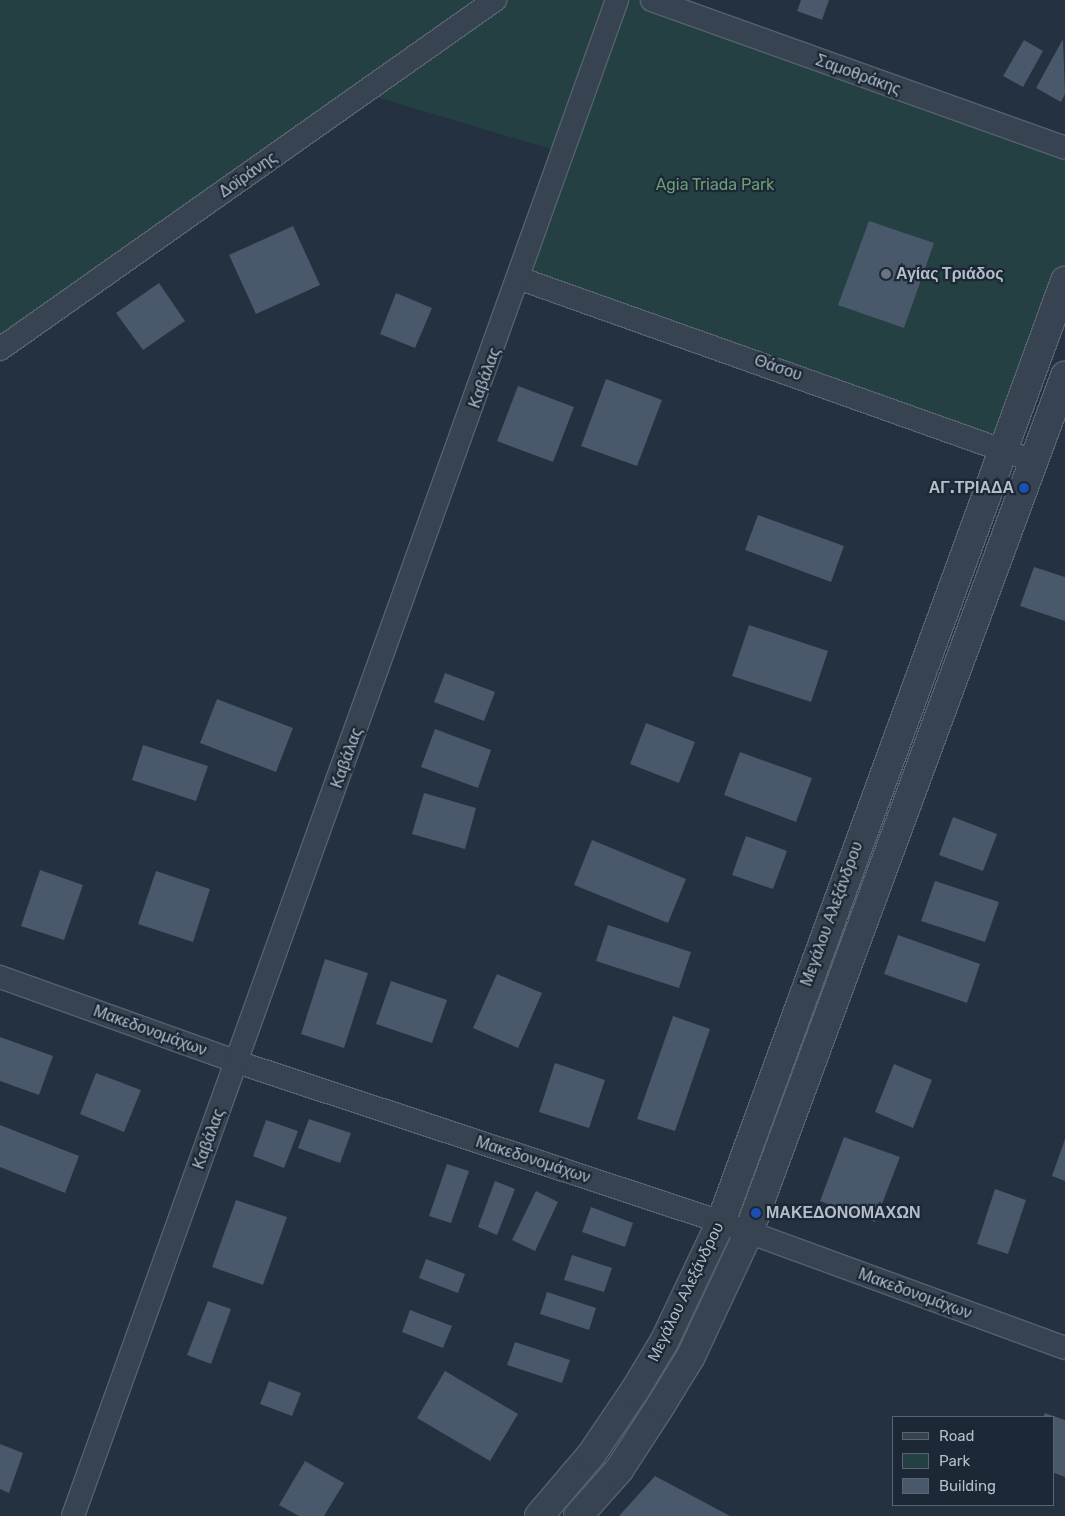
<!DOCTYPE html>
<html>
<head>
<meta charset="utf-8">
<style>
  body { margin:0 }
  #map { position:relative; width:1065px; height:1516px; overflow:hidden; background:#233141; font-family:Rubik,sans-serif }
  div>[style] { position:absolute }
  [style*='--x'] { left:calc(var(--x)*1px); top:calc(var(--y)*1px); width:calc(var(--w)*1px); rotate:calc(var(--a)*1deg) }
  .green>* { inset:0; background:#254042 }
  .building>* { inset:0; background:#49586a }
  .roads { filter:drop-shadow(1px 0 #55616e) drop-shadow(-1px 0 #55616e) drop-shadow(0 1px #55616e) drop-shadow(0 -1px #55616e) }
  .minor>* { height:22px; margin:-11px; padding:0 11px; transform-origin:11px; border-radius:11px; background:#374350 }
  .tertiary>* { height:28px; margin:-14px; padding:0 14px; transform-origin:14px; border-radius:14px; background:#374350 }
  .dots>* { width:14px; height:14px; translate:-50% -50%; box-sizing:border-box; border:2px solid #1c2835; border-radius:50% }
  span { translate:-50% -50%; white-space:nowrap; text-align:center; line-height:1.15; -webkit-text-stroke:4.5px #1c2835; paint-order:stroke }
  .street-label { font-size:16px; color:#b4becb }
  .park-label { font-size:16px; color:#699d73 }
  .poi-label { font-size:16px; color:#b4becb; font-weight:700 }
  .left { translate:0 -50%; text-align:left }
  .right { translate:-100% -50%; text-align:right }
  .legend { position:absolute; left:892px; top:1416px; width:162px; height:90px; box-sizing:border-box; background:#1c2835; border:1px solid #596471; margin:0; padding:6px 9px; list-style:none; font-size:15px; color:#b4becb }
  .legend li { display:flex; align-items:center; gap:10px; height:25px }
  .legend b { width:25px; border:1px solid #596471 }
</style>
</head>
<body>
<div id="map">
  <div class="green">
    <i style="clip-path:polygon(0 0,652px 0,1065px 148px,1065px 281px,1002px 447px,521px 279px,564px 153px,363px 93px,0 349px)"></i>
  </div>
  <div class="building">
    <i style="clip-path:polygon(801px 0,829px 0,822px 20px,797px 11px)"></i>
    <i style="clip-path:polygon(1063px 39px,1065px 94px,1061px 102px,1036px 88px)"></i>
    <i style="clip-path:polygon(1024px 40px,1043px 51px,1023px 87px,1003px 76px)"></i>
    <i style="clip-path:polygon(869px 221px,934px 243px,904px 328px,838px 305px)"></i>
    <i style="clip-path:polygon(293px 226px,320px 285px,256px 314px,229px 255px)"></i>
    <i style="clip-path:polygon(159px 283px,185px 321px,143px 350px,116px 313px)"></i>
    <i style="clip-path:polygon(396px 293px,432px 308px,415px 348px,380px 334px)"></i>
    <i style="clip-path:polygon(606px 379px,662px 400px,637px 466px,581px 446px)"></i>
    <i style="clip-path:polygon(518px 386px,574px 407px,553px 462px,497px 441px)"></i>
    <i style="clip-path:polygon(758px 515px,844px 546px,831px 582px,745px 550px)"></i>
    <i style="clip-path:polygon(1034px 567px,1065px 577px,1065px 621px,1020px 606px)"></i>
    <i style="clip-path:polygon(749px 625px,828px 651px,811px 702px,732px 676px)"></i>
    <i style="clip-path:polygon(445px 673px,495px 692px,484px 721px,434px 702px)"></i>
    <i style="clip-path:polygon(217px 699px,293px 728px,276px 772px,200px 743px)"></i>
    <i style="clip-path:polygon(646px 723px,695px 742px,679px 783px,630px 764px)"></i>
    <i style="clip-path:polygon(435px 729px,491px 750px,478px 788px,421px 767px)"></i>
    <i style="clip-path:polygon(143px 745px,208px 766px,196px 801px,132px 780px)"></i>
    <i style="clip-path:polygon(740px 752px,812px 778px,796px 822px,724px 795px)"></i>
    <i style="clip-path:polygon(424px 793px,476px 808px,465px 849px,412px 834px)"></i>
    <i style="clip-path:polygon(953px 817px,997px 834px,983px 871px,939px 855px)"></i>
    <i style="clip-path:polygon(746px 836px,787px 851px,773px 889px,732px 875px)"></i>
    <i style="clip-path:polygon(592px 840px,686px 879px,668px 923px,574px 885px)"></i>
    <i style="clip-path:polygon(40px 870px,83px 885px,64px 940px,21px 926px)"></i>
    <i style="clip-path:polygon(156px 871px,210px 889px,193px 942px,138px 924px)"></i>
    <i style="clip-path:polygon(935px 881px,999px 902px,985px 942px,921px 921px)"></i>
    <i style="clip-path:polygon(608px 925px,691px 952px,679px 988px,596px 961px)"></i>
    <i style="clip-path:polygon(898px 935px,980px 964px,967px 1003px,884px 974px)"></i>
    <i style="clip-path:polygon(325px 959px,368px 973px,344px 1048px,301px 1034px)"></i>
    <i style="clip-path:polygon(497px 974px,542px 993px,518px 1048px,473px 1028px)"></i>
    <i style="clip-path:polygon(391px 981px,447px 1000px,432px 1043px,376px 1024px)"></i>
    <i style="clip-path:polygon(673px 1016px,710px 1029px,675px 1131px,637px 1119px)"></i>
    <i style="clip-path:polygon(0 1037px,53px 1056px,39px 1095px,0 1081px)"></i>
    <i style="clip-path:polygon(555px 1063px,605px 1080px,589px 1128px,539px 1112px)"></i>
    <i style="clip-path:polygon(894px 1064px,932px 1080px,913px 1128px,875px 1112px)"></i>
    <i style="clip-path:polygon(96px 1073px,141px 1090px,124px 1132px,80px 1114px)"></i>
    <i style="clip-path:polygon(309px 1119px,351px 1133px,340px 1163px,298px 1148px)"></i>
    <i style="clip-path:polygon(266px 1120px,298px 1131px,284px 1168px,253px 1156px)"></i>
    <i style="clip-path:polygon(0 1125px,79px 1156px,65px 1193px,0 1167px)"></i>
    <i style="clip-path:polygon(844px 1137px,900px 1157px,875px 1222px,820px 1201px)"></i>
    <i style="clip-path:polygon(1065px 1139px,1065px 1181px,1052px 1176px)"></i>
    <i style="clip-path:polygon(447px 1164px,469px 1171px,451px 1223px,429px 1216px)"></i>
    <i style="clip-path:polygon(495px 1181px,515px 1189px,497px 1235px,478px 1227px)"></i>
    <i style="clip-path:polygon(995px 1189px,1026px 1200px,1008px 1254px,977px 1244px)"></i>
    <i style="clip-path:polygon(536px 1191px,558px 1202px,535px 1251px,512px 1240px)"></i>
    <i style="clip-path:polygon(236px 1200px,287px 1217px,263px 1285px,212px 1267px)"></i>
    <i style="clip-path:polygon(591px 1207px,633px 1223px,625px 1247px,582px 1232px)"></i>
    <i style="clip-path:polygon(572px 1255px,612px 1268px,604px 1292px,564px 1280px)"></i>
    <i style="clip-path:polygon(426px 1259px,465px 1274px,458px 1293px,419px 1278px)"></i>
    <i style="clip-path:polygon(547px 1292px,596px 1308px,589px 1330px,540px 1314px)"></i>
    <i style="clip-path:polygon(208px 1301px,231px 1309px,211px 1364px,187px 1355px)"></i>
    <i style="clip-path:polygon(410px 1310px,452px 1326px,443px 1348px,402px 1332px)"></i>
    <i style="clip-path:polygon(515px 1342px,570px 1360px,562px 1383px,507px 1365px)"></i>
    <i style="clip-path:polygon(445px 1371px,518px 1414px,490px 1461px,417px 1418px)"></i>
    <i style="clip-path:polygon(269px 1381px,301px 1393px,292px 1416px,260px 1404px)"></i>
    <i style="clip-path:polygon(1045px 1413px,1065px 1420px,1065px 1477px,1054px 1473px,1054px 1417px,1043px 1417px)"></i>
    <i style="clip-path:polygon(0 1444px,23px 1453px,9px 1493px,0 1489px)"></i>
    <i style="clip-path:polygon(305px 1461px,344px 1483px,324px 1516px,299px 1516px,279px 1505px)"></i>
    <i style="clip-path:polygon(655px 1476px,730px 1516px,619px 1516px)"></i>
  </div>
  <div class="roads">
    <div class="minor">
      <i style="--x:652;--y:0;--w:439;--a:19.7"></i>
      <i style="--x:521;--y:279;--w:543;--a:19.57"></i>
      <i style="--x:0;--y:349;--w:606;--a:-35.19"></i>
      <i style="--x:0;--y:977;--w:252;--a:19.7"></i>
      <i style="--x:237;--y:1062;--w:510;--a:18.29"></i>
      <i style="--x:721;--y:1222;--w:366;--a:20.1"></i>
      <i style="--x:73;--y:1516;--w:1611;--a:-70.26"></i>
    </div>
    <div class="tertiary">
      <i style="--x:539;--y:1516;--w:80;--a:-49.6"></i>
      <i style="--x:591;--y:1455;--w:78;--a:-55.9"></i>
      <i style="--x:635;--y:1390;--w:56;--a:-58.9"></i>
      <i style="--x:664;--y:1342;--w:133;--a:-64.6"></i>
      <i style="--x:721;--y:1222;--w:1002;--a:-69.92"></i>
      <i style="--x:578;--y:1516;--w:62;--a:-48.3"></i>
      <i style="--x:619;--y:1470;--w:77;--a:-57.1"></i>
      <i style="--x:661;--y:1405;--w:57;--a:-58.5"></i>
      <i style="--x:691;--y:1356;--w:135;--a:-65"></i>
      <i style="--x:748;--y:1234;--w:915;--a:-69.72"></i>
    </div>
  </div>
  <div class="dots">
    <i style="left:886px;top:274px;background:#6b7280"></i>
    <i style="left:1024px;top:488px;background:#1a4fb4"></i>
    <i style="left:756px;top:1213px;background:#1a4fb4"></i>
  </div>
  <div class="street-label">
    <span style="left:858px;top:75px;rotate:20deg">Σαμοθράκης</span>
    <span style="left:248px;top:175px;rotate:-35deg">Δοϊράνης</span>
    <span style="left:778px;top:368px;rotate:19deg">Θάσου</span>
    <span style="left:485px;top:378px;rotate:-70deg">Καβάλας</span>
    <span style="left:347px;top:758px;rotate:-70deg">Καβάλας</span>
    <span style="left:832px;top:914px;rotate:-70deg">Μεγάλου Αλεξάνδρου</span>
    <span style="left:150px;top:1031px;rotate:20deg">Μακεδονομάχων</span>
    <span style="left:209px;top:1139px;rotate:-70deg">Καβάλας</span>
    <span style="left:533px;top:1160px;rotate:18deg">Μακεδονομάχων</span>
    <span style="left:686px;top:1292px;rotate:-64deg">Μεγάλου Αλεξάνδρου</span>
    <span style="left:915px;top:1294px;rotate:20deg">Μακεδονομάχων</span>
  </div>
  <div class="park-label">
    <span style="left:715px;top:185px">Agia Triada Park</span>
  </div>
  <div class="poi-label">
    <span class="left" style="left:896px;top:274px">Αγίας Τριάδος</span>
    <span class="right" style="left:1014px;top:488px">ΑΓ.ΤΡΙΑΔΑ</span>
    <span class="left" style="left:766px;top:1213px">ΜΑΚΕΔΟΝΟΜΑΧΩΝ</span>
  </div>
  <ul class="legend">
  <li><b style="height:6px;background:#374350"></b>Road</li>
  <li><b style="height:14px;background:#254042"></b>Park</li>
  <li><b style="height:14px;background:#49586a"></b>Building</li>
  </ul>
</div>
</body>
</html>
